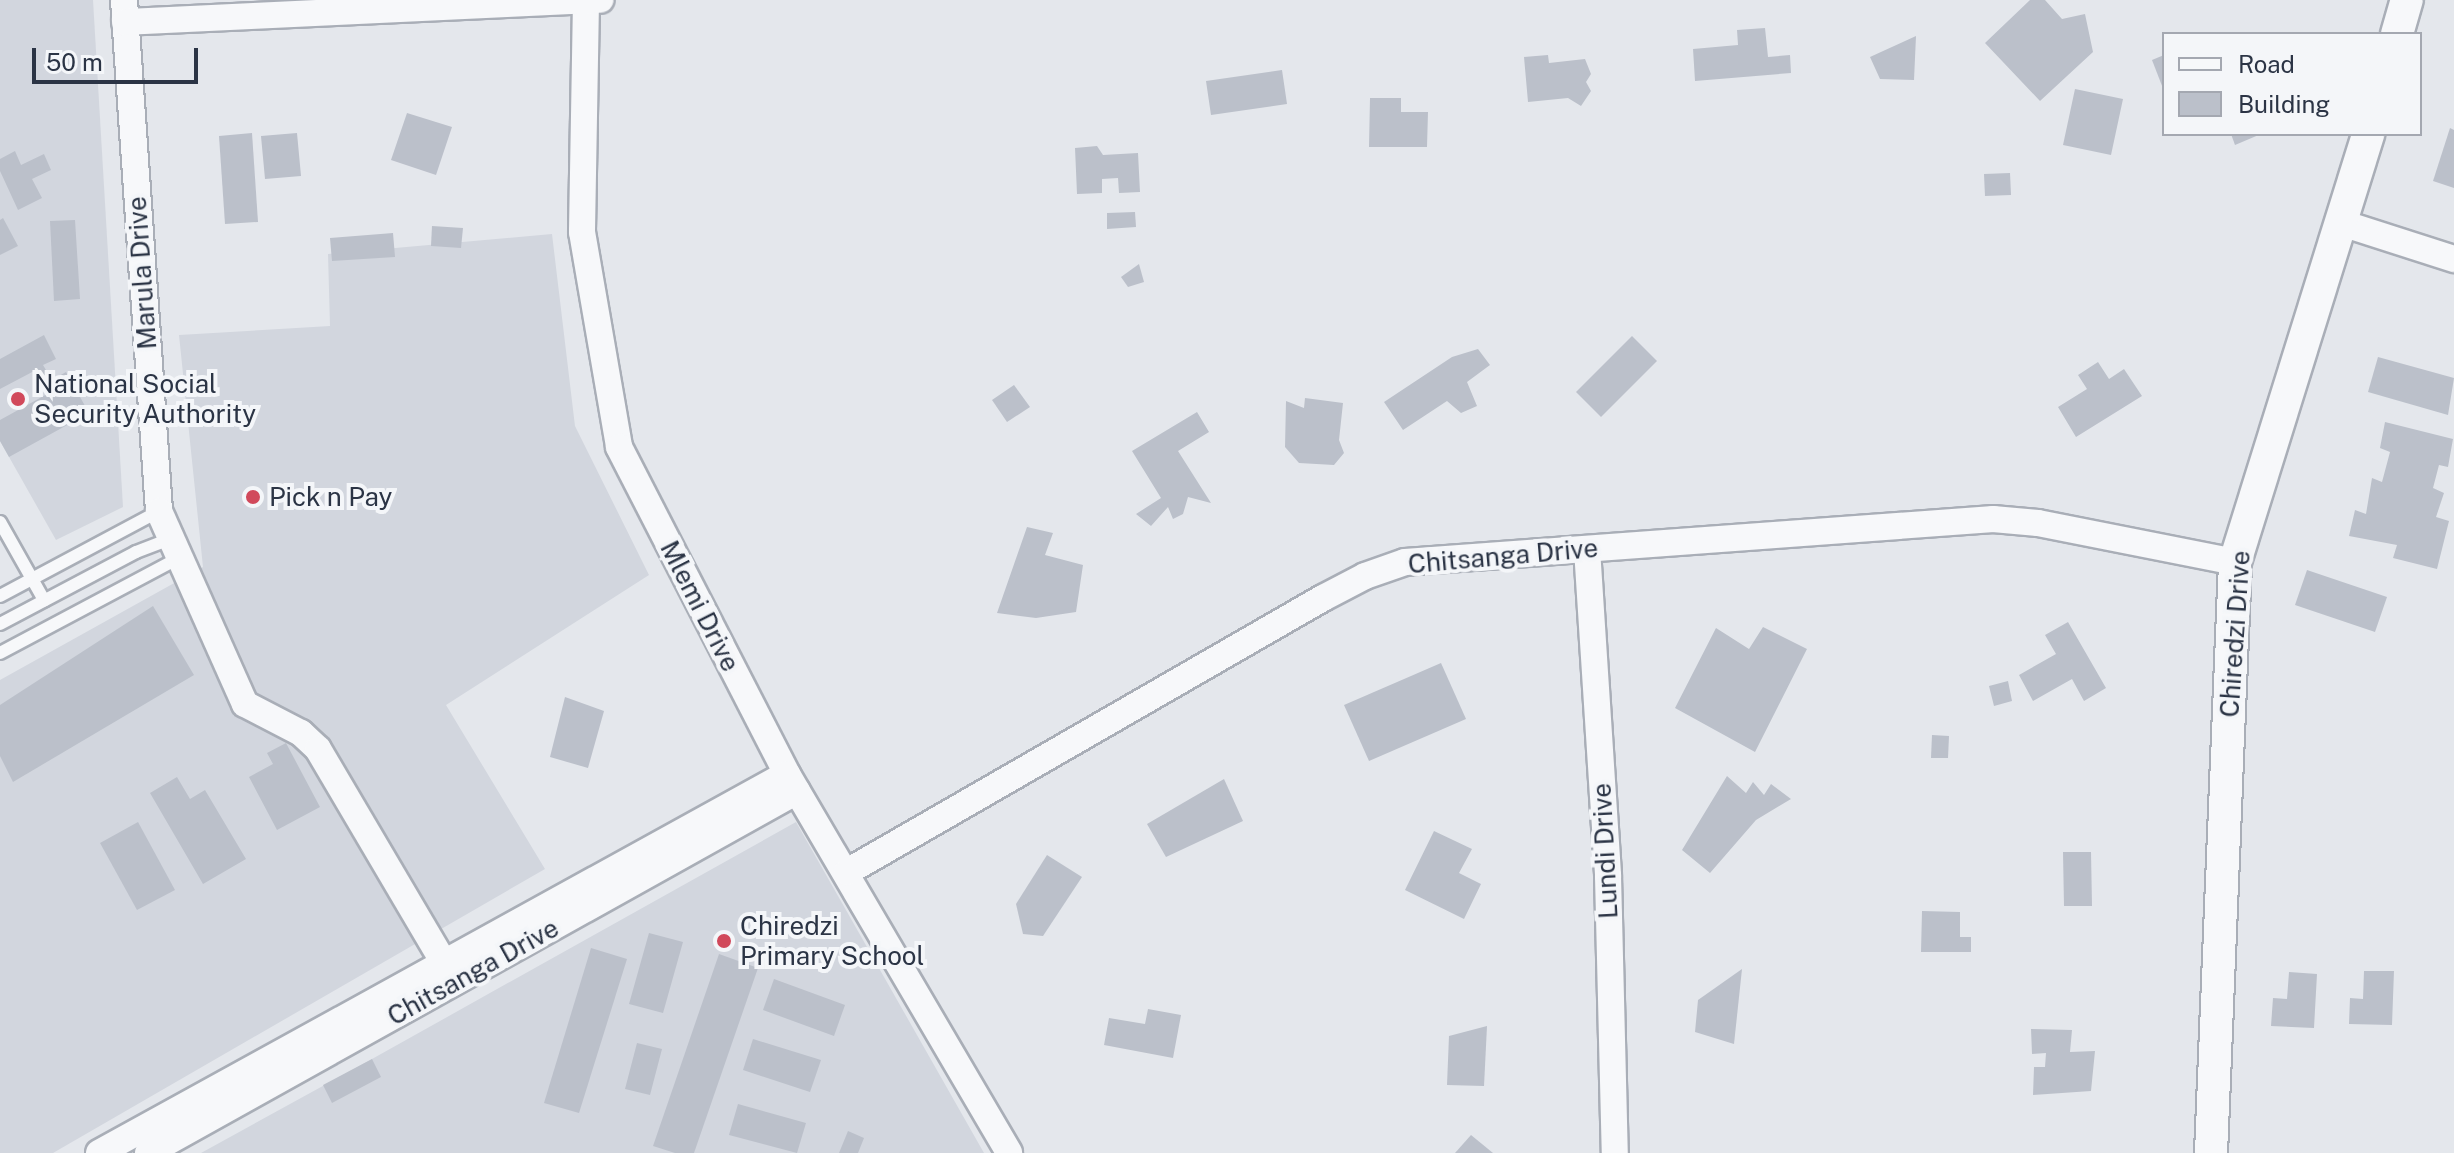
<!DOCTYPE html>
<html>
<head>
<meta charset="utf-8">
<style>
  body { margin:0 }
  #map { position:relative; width:2454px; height:1153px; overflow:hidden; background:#e4e7ec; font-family:"Public Sans",sans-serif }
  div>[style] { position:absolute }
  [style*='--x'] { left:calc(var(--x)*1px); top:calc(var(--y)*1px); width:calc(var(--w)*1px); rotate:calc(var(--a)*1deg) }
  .built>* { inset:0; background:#d2d6de }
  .building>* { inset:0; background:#bbc0ca }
  .roads { filter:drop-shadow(2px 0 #a9aeb7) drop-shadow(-2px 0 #a9aeb7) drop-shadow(0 2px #a9aeb7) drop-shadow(0 -2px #a9aeb7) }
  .service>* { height:12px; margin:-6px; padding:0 6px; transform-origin:6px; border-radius:6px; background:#f7f8fa }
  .minor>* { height:26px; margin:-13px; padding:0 13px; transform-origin:13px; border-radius:13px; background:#f7f8fa }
  .tertiary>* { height:32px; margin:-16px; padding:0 16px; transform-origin:16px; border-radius:16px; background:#f7f8fa }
  .dots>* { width:22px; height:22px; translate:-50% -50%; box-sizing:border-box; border:4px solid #f4f6f9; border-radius:50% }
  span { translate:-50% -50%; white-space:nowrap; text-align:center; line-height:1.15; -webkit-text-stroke:8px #f4f6f9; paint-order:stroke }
  .street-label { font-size:26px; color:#2b3445 }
  .poi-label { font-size:26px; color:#2b3445 }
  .left { translate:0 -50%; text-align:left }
  .legend { position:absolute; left:2162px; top:32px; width:260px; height:104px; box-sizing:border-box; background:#f4f6f9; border:2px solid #a4a8b1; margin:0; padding:10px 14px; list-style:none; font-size:24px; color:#2b3445 }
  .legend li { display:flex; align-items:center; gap:16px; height:40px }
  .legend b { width:40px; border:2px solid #a4a8b1 }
  .scale { position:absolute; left:32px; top:48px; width:166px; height:36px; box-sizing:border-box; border:4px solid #2b3445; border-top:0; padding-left:10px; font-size:24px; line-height:28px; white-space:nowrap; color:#2b3445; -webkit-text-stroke:6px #f4f6f9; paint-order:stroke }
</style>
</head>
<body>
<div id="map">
  <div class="built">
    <i style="clip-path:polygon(0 0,93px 0,123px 507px,56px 540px,0 441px)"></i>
    <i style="clip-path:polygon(552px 234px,575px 426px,649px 575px,446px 705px,545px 869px,53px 1153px,0 1153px,0 680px,203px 567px,179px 335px,330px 326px,328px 254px)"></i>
    <i style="clip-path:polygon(796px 822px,984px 1153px,201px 1153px,372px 1059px)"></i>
  </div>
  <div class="building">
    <i style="clip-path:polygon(2030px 0,2045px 0,2062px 19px,2085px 14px,2093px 52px,2040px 101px,1985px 43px)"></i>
    <i style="clip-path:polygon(1765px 28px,1768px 57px,1790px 55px,1791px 73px,1695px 81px,1693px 49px,1738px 45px,1737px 30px)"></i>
    <i style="clip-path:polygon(1916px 36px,1914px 80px,1880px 79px,1870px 57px)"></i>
    <i style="clip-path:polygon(1548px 55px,1549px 63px,1585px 59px,1591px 74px,1586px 82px,1591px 91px,1581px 106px,1568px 98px,1528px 102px,1524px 57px)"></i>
    <i style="clip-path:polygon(2164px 55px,2164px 91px,2152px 60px)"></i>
    <i style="clip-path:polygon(1282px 70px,1287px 104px,1211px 115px,1206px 81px)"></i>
    <i style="clip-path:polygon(2075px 89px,2123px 99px,2111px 155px,2063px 145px)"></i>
    <i style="clip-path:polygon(1370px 98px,1401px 98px,1401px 112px,1428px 112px,1427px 147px,1369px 147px)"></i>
    <i style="clip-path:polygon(407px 113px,452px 127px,436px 175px,391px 160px)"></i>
    <i style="clip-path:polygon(2450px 128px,2454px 130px,2454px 188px,2433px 181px)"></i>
    <i style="clip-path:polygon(252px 133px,258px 222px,225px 224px,219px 136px)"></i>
    <i style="clip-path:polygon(297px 133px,301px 176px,265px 179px,261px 136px)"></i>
    <i style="clip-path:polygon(2231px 134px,2261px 134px,2235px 145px)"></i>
    <i style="clip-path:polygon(1097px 146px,1103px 155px,1138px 153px,1140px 192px,1119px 193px,1118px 178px,1102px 179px,1102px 193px,1077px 194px,1075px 148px)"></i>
    <i style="clip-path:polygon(15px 151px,21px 165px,44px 154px,51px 170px,32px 179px,42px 198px,18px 210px,0 171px,0 159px)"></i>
    <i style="clip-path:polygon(2010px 173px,2011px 195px,1985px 196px,1984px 174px)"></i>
    <i style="clip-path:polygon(1135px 212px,1136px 227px,1107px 229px,1107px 213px)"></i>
    <i style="clip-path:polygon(3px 218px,18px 246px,0 255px,0 220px)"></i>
    <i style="clip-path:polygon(75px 220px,80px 299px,54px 301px,50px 221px)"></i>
    <i style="clip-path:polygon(432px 226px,463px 228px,461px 248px,431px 246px)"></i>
    <i style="clip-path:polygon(393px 233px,395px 257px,332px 261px,330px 238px)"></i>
    <i style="clip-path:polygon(1139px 264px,1144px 282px,1128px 287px,1121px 277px)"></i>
    <i style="clip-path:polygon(44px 335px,56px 359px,43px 365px,52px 380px,66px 372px,89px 413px,9px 457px,0 441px,0 420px,49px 393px,36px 370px,0 389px,0 359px)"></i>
    <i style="clip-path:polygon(1632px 336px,1657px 361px,1601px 417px,1576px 392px)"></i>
    <i style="clip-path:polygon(1478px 349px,1490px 365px,1467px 382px,1477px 406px,1461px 413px,1447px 401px,1403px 430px,1384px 402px,1452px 357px)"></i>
    <i style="clip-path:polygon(2378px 357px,2454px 378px,2448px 415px,2368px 392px)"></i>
    <i style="clip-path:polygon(2098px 362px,2109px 379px,2124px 369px,2142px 396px,2076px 437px,2058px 407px,2087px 389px,2078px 375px)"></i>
    <i style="clip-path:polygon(1014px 385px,1030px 407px,1007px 422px,992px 400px)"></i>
    <i style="clip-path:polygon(1305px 398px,1343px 403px,1339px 440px,1344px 453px,1334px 465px,1299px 463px,1285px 447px,1286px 401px,1304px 408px)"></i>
    <i style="clip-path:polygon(1197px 412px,1209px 432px,1178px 451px,1211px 503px,1188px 497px,1183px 514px,1173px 519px,1168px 507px,1151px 526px,1136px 514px,1161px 498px,1132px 451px)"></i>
    <i style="clip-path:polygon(2385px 422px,2453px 439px,2448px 467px,2439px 465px,2433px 488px,2444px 493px,2436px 517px,2449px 521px,2437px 569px,2393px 558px,2397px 545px,2349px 536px,2355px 510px,2366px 514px,2372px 478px,2382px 482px,2390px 452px,2380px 448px)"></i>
    <i style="clip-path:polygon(1027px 527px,1053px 533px,1045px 555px,1083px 565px,1076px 612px,1036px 618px,997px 613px)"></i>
    <i style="clip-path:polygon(2307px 570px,2387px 597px,2375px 632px,2295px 605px)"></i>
    <i style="clip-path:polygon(153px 606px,194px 675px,13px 782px,0 756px,0 705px)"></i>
    <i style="clip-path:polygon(2068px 622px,2106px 688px,2084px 701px,2072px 679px,2033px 701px,2019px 675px,2056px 654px,2045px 635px)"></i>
    <i style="clip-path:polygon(1763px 627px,1807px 649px,1755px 752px,1675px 708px,1716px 628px,1749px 649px)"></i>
    <i style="clip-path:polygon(1441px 663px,1466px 719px,1369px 761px,1344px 705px)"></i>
    <i style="clip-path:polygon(2008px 681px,2012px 701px,1994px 706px,1989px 686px)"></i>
    <i style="clip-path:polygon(565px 697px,604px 711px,588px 768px,550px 757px)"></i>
    <i style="clip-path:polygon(1932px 735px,1949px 736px,1948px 758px,1931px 758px)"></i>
    <i style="clip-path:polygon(286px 743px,320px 807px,277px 830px,249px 777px,273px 764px,267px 753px)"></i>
    <i style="clip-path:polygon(1727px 776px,1746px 793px,1753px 782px,1764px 795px,1771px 784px,1791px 799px,1756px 820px,1710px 873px,1682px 850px)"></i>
    <i style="clip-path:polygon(177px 777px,190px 799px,205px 790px,246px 859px,203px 884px,150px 793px)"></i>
    <i style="clip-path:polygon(1224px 779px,1243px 821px,1166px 857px,1147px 824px)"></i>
    <i style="clip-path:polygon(138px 822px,175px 890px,137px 910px,100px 843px)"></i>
    <i style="clip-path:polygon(1434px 831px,1472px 849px,1459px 873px,1481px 884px,1464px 919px,1405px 890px)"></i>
    <i style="clip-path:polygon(2063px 852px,2091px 852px,2092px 906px,2064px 906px)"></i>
    <i style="clip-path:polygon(1047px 855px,1082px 877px,1043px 936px,1023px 934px,1016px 904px)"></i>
    <i style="clip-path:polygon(1922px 911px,1960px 912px,1960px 937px,1971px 937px,1971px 952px,1921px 952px)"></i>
    <i style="clip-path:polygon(649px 933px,683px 942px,663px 1013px,629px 1004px)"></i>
    <i style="clip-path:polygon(591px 948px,627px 959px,579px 1113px,544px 1103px)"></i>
    <i style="clip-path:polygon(719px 954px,758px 968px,694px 1153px,675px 1153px,653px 1146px)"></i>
    <i style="clip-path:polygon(1742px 969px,1734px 1044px,1695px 1032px,1698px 1000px)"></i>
    <i style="clip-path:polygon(2364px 971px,2394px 971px,2392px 1025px,2349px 1024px,2350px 998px,2363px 999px)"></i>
    <i style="clip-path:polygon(2289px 972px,2317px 974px,2314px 1028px,2271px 1026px,2273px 998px,2287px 999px)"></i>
    <i style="clip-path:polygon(774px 979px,845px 1005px,834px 1036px,763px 1010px)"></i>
    <i style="clip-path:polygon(1148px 1009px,1181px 1015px,1173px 1058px,1104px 1045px,1109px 1018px,1145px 1024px)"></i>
    <i style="clip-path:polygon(1487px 1026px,1484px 1086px,1447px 1085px,1449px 1036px)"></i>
    <i style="clip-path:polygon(2031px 1029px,2072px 1030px,2070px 1052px,2095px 1051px,2091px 1091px,2033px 1095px,2034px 1067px,2045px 1067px,2046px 1053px,2032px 1054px)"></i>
    <i style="clip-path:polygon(753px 1039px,821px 1060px,810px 1092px,743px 1070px)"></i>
    <i style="clip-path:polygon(637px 1043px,662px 1049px,650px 1095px,625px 1089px)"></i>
    <i style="clip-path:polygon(372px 1059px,381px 1077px,332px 1103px,323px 1085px)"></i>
    <i style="clip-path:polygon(738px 1104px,806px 1123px,797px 1153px,729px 1135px)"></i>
    <i style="clip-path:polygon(848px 1131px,864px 1138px,858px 1153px,839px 1153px)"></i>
    <i style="clip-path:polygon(1471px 1135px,1493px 1153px,1455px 1153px)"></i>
  </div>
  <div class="roads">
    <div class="service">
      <i style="--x:0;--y:522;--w:90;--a:60.6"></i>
      <i style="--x:0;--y:596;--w:180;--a:-28.1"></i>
      <i style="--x:0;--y:624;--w:154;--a:-27.9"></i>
      <i style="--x:136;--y:552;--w:36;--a:-21"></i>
      <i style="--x:0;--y:653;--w:203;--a:-28"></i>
    </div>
    <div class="minor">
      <i style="--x:124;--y:0;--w:512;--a:86.08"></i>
      <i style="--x:159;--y:511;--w:211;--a:66"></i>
      <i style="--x:245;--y:704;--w:63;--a:27.4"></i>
      <i style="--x:301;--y:733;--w:23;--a:43"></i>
      <i style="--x:318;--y:749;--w:248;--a:59.5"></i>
      <i style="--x:586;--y:1;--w:231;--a:91"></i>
      <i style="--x:582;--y:232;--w:218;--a:80.2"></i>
      <i style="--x:619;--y:447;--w:368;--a:62.8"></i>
      <i style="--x:787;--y:774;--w:439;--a:59.6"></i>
      <i style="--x:125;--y:22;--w:476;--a:-2.7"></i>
      <i style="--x:2342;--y:223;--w:118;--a:17.8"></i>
      <i style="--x:1587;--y:549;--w:328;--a:86.3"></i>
      <i style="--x:1608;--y:876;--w:277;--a:88.6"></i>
      <i style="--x:847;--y:872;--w:549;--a:-29.93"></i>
      <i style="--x:1323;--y:598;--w:47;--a:-27.6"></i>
      <i style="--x:1365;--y:576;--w:42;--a:-19.3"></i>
      <i style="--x:1405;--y:562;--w:590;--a:-4.18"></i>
      <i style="--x:1993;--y:519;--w:45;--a:5.1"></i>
      <i style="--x:2038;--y:523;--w:201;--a:11.2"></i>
      <i style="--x:99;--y:1153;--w:785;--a:-28.85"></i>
      <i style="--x:148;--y:1153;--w:743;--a:-29.15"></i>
    </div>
    <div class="tertiary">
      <i style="--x:2397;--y:34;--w:35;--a:-74"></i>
      <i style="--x:2211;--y:1153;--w:591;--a:-87.67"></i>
      <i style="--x:2235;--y:562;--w:448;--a:-72.7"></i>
    </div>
  </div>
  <div class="dots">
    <i style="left:18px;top:399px;background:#d1495b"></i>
    <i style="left:253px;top:497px;background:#d1495b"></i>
    <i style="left:724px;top:941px;background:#d1495b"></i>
  </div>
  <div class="street-label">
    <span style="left:142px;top:273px;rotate:-94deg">Marula Drive</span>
    <span style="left:1503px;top:556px;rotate:-5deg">Chitsanga Drive</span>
    <span style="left:700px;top:606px;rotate:63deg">Mlemi Drive</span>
    <span style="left:2235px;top:634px;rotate:-86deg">Chiredzi Drive</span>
    <span style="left:1605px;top:851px;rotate:-93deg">Lundi Drive</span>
    <span style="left:473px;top:972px;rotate:-29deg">Chitsanga Drive</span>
  </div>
  <div class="poi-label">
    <span class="left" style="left:34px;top:399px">National Social<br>Security Authority</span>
    <span class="left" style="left:269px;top:497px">Pick n Pay</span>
    <span class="left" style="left:740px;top:941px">Chiredzi<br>Primary School</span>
  </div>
  <ul class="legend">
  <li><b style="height:10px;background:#f7f8fa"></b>Road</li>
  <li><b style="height:22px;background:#bbc0ca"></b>Building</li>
  </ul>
  <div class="scale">50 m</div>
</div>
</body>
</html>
